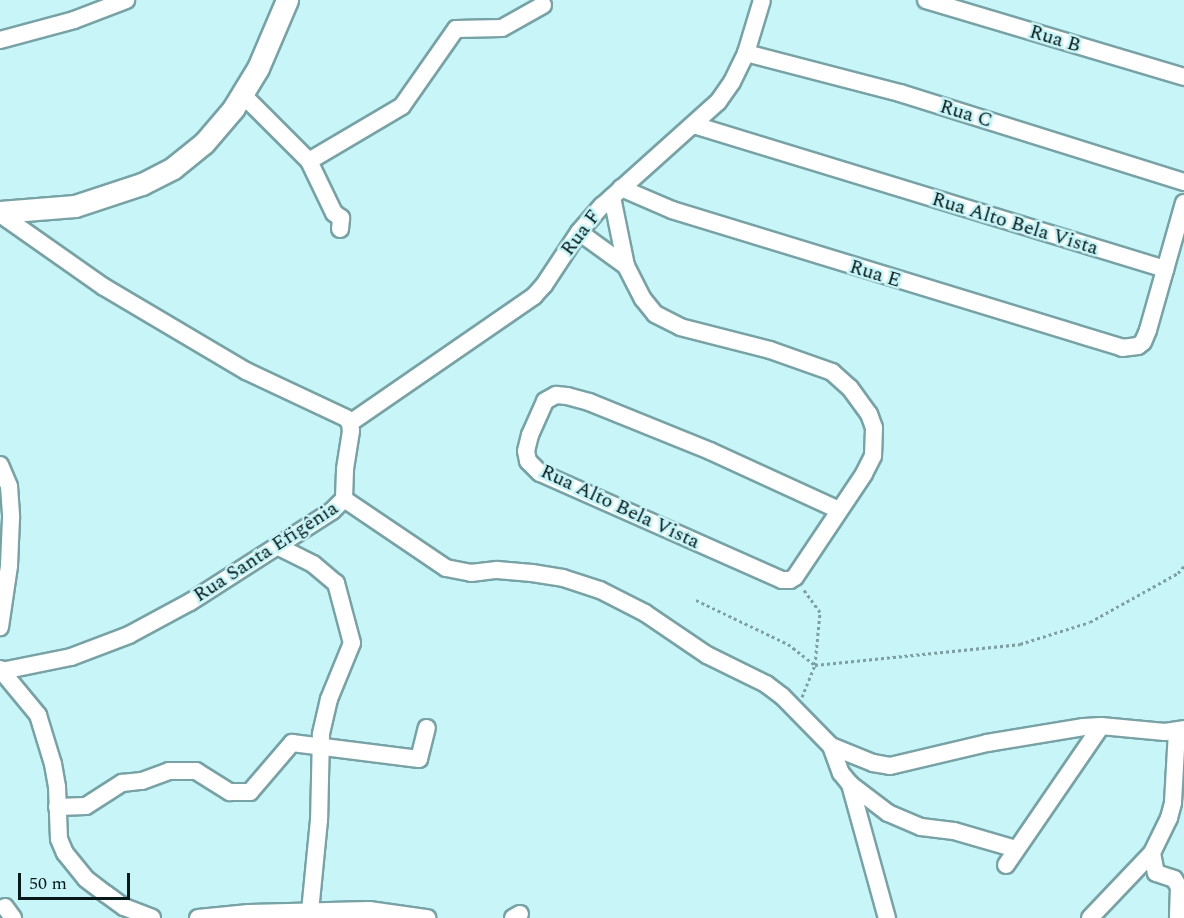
<!DOCTYPE html>
<html>
<head>
<meta charset="utf-8">
<style>
  body { margin:0 }
  #map { position:relative; width:1184px; height:918px; overflow:hidden; background:#c8f5f8; font-family:Spectral,serif }
  div>[style] { position:absolute }
  [style*='--x'] { left:calc(var(--x)*1px); top:calc(var(--y)*1px); width:calc(var(--w)*1px); rotate:calc(var(--a)*1deg) }
  .path>* { height:3px; margin-top:-1.5px; transform-origin:0; background:repeating-linear-gradient(90deg,#7ea0a2 0 3px,transparent 0 6px) }
  .roads { filter:drop-shadow(2px 0 #78a2a5) drop-shadow(-2px 0 #78a2a5) drop-shadow(0 2px #78a2a5) drop-shadow(0 -2px #78a2a5) }
  .minor>* { height:16px; margin:-8px; padding:0 8px; transform-origin:8px; border-radius:8px; background:#fff }
  .major>* { height:21px; margin:-10.5px; padding:0 10.5px; transform-origin:10.5px; border-radius:10.5px; background:#fff }
  span { translate:-50% -50%; white-space:nowrap; text-align:center; line-height:1.15; -webkit-text-stroke:5px #c8f5f8; paint-order:stroke }
  .street-label { font-size:20px; color:#08191a }
  .scale { position:absolute; left:18px; top:873px; width:112px; height:27px; box-sizing:border-box; border:3px solid #08191a; border-top:0; padding-left:8px; font-size:18px; line-height:21px; white-space:nowrap; color:#08191a; -webkit-text-stroke:4px #c8f5f8; paint-order:stroke }
</style>
</head>
<body>
<div id="map">
  <div class="path">
    <i style="--x:696;--y:600;--w:102;--a:25.6"></i>
    <i style="--x:788;--y:644;--w:34;--a:38"></i>
    <i style="--x:815;--y:665;--w:206;--a:-5.8"></i>
    <i style="--x:1020;--y:644;--w:73;--a:-17.4"></i>
    <i style="--x:1090;--y:622;--w:101;--a:-29.1"></i>
    <i style="--x:1178;--y:573;--w:9;--a:-49"></i>
    <i style="--x:802;--y:697;--w:35;--a:-68"></i>
    <i style="--x:815;--y:665;--w:53;--a:-84.6"></i>
    <i style="--x:820;--y:612;--w:29;--a:-126"></i>
  </div>
  <div class="roads">
    <div class="minor">
      <i style="--x:926;--y:0;--w:269;--a:16.6"></i>
      <i style="--x:0;--y:40;--w:77;--a:-15.1"></i>
      <i style="--x:74;--y:20;--w:56;--a:-21"></i>
      <i style="--x:746;--y:53;--w:159;--a:14.6"></i>
      <i style="--x:900;--y:93;--w:298;--a:17.4"></i>
      <i style="--x:242;--y:94;--w:95;--a:45"></i>
      <i style="--x:309;--y:161;--w:58;--a:64.3"></i>
      <i style="--x:334;--y:213;--w:9;--a:36"></i>
      <i style="--x:341;--y:218;--w:11;--a:95"></i>
      <i style="--x:694;--y:125;--w:493;--a:17"></i>
      <i style="--x:309;--y:161;--w:108;--a:-30.6"></i>
      <i style="--x:402;--y:106;--w:94;--a:-55"></i>
      <i style="--x:456;--y:29;--w:46;--a:-1.2"></i>
      <i style="--x:502;--y:28;--w:47;--a:-29.3"></i>
      <i style="--x:621;--y:188;--w:56;--a:23.3"></i>
      <i style="--x:672;--y:210;--w:471;--a:17"></i>
      <i style="--x:1122;--y:348;--w:16;--a:-7"></i>
      <i style="--x:1138;--y:346;--w:6;--a:-39"></i>
      <i style="--x:1143;--y:342;--w:13;--a:-67"></i>
      <i style="--x:1148;--y:330;--w:132;--a:-74.2"></i>
      <i style="--x:612;--y:197;--w:70;--a:78.5"></i>
      <i style="--x:626;--y:266;--w:37;--a:63"></i>
      <i style="--x:643;--y:299;--w:19;--a:51"></i>
      <i style="--x:655;--y:314;--w:28;--a:27"></i>
      <i style="--x:680;--y:327;--w:93;--a:14.3"></i>
      <i style="--x:770;--y:350;--w:66;--a:19.5"></i>
      <i style="--x:832;--y:372;--w:24;--a:42"></i>
      <i style="--x:850;--y:388;--w:32;--a:54"></i>
      <i style="--x:869;--y:414;--w:15;--a:70"></i>
      <i style="--x:874;--y:428;--w:28;--a:92"></i>
      <i style="--x:873;--y:456;--w:20;--a:117"></i>
      <i style="--x:864;--y:474;--w:124;--a:123.8"></i>
      <i style="--x:795;--y:577;--w:6;--a:149"></i>
      <i style="--x:790;--y:580;--w:8;--a:180"></i>
      <i style="--x:782;--y:580;--w:265;--a:-156.1"></i>
      <i style="--x:540;--y:473;--w:17;--a:-135"></i>
      <i style="--x:528;--y:461;--w:10;--a:-101"></i>
      <i style="--x:526;--y:451;--w:16;--a:-76"></i>
      <i style="--x:530;--y:435;--w:37;--a:-66"></i>
      <i style="--x:545;--y:401;--w:13;--a:-29"></i>
      <i style="--x:556;--y:395;--w:11;--a:5"></i>
      <i style="--x:567;--y:396;--w:23;--a:15"></i>
      <i style="--x:589;--y:402;--w:131;--a:22"></i>
      <i style="--x:710;--y:451;--w:142;--a:24.6"></i>
      <i style="--x:0;--y:214;--w:127;--a:35.1"></i>
      <i style="--x:104;--y:287;--w:165;--a:30.6"></i>
      <i style="--x:246;--y:371;--w:110;--a:25.2"></i>
      <i style="--x:346;--y:418;--w:6;--a:51"></i>
      <i style="--x:350;--y:423;--w:8;--a:83"></i>
      <i style="--x:351;--y:431;--w:39;--a:99"></i>
      <i style="--x:345;--y:470;--w:29;--a:92"></i>
      <i style="--x:344;--y:499;--w:17;--a:135"></i>
      <i style="--x:332;--y:511;--w:169;--a:147.3"></i>
      <i style="--x:190;--y:602;--w:69;--a:151.6"></i>
      <i style="--x:129;--y:635;--w:62;--a:159.2"></i>
      <i style="--x:71;--y:657;--w:70;--a:168.5"></i>
      <i style="--x:579;--y:232;--w:58;--a:35.9"></i>
      <i style="--x:350;--y:423;--w:224;--a:-34.6"></i>
      <i style="--x:534;--y:296;--w:15;--a:-48"></i>
      <i style="--x:544;--y:285;--w:64;--a:-56.6"></i>
      <i style="--x:579;--y:232;--w:35;--a:-49"></i>
      <i style="--x:602;--y:206;--w:156;--a:-41.9"></i>
      <i style="--x:718;--y:102;--w:24;--a:-55"></i>
      <i style="--x:732;--y:82;--w:32;--a:-64"></i>
      <i style="--x:746;--y:53;--w:55;--a:-73.2"></i>
      <i style="--x:0;--y:465;--w:23;--a:67"></i>
      <i style="--x:9;--y:486;--w:32;--a:86"></i>
      <i style="--x:11;--y:518;--w:48;--a:92.4"></i>
      <i style="--x:9;--y:566;--w:62;--a:98.4"></i>
      <i style="--x:344;--y:499;--w:123;--a:34.1"></i>
      <i style="--x:446;--y:568;--w:25;--a:11"></i>
      <i style="--x:471;--y:573;--w:26;--a:-7"></i>
      <i style="--x:497;--y:570;--w:35;--a:5"></i>
      <i style="--x:532;--y:573;--w:31;--a:9"></i>
      <i style="--x:563;--y:578;--w:39;--a:18"></i>
      <i style="--x:600;--y:590;--w:51;--a:27.1"></i>
      <i style="--x:645;--y:613;--w:75;--a:34.1"></i>
      <i style="--x:707;--y:655;--w:66;--a:26.2"></i>
      <i style="--x:766;--y:684;--w:20;--a:37"></i>
      <i style="--x:782;--y:696;--w:70;--a:45.6"></i>
      <i style="--x:831;--y:746;--w:45;--a:22"></i>
      <i style="--x:873;--y:763;--w:17;--a:10"></i>
      <i style="--x:890;--y:766;--w:100;--a:-13.3"></i>
      <i style="--x:987;--y:743;--w:98;--a:-9.4"></i>
      <i style="--x:1084;--y:727;--w:17;--a:-3"></i>
      <i style="--x:1101;--y:726;--w:64;--a:5.4"></i>
      <i style="--x:1165;--y:732;--w:19;--a:-9"></i>
      <i style="--x:277;--y:546;--w:40;--a:26.6"></i>
      <i style="--x:313;--y:564;--w:30;--a:40"></i>
      <i style="--x:336;--y:583;--w:62;--a:75.1"></i>
      <i style="--x:352;--y:643;--w:61;--a:112.3"></i>
      <i style="--x:329;--y:699;--w:37;--a:103"></i>
      <i style="--x:321;--y:735;--w:85;--a:91.3"></i>
      <i style="--x:319;--y:820;--w:91;--a:95.6"></i>
      <i style="--x:0;--y:669;--w:60;--a:50.4"></i>
      <i style="--x:38;--y:715;--w:51;--a:73"></i>
      <i style="--x:53;--y:764;--w:23;--a:80"></i>
      <i style="--x:57;--y:787;--w:52;--a:87.8"></i>
      <i style="--x:59;--y:839;--w:15;--a:67"></i>
      <i style="--x:65;--y:853;--w:33;--a:51"></i>
      <i style="--x:86;--y:879;--w:25;--a:37"></i>
      <i style="--x:106;--y:894;--w:22;--a:36"></i>
      <i style="--x:124;--y:907;--w:30;--a:21"></i>
      <i style="--x:1177;--y:731;--w:72;--a:93.2"></i>
      <i style="--x:1173;--y:803;--w:16;--a:105"></i>
      <i style="--x:1169;--y:818;--w:39;--a:116"></i>
      <i style="--x:1152;--y:853;--w:20;--a:79"></i>
      <i style="--x:1156;--y:873;--w:19;--a:18"></i>
      <i style="--x:1174;--y:879;--w:9;--a:58"></i>
      <i style="--x:1179;--y:887;--w:31;--a:92"></i>
      <i style="--x:831;--y:746;--w:29;--a:70"></i>
      <i style="--x:841;--y:773;--w:14;--a:51"></i>
      <i style="--x:850;--y:784;--w:48;--a:37.3"></i>
      <i style="--x:888;--y:813;--w:36;--a:23"></i>
      <i style="--x:921;--y:827;--w:33;--a:7"></i>
      <i style="--x:954;--y:831;--w:65;--a:16.2"></i>
      <i style="--x:850;--y:784;--w:139;--a:74.6"></i>
      <i style="--x:57;--y:807;--w:29;--a:-2"></i>
      <i style="--x:86;--y:806;--w:43;--a:-32.6"></i>
      <i style="--x:122;--y:783;--w:20;--a:-6"></i>
      <i style="--x:142;--y:781;--w:29;--a:-20"></i>
      <i style="--x:169;--y:771;--w:27;--a:0"></i>
      <i style="--x:196;--y:771;--w:40;--a:32"></i>
      <i style="--x:230;--y:792;--w:20;--a:0"></i>
      <i style="--x:250;--y:792;--w:65;--a:-49.4"></i>
      <i style="--x:292;--y:743;--w:128;--a:7.2"></i>
      <i style="--x:419;--y:759;--w:32;--a:-76"></i>
      <i style="--x:1006;--y:865;--w:168;--a:-55.6"></i>
      <i style="--x:5;--y:907;--w:14;--a:54"></i>
      <i style="--x:198;--y:918;--w:51;--a:-5.6"></i>
      <i style="--x:249;--y:913;--w:120;--a:-1.4"></i>
      <i style="--x:369;--y:910;--w:59;--a:7.9"></i>
      <i style="--x:513;--y:918;--w:8;--a:-30"></i>
      <i style="--x:1090;--y:918;--w:90;--a:-46.4"></i>
    </div>
    <div class="major">
      <i style="--x:0;--y:212;--w:75;--a:-4.6"></i>
      <i style="--x:75;--y:206;--w:71;--a:-18.2"></i>
      <i style="--x:142;--y:184;--w:35;--a:-27"></i>
      <i style="--x:173;--y:168;--w:40;--a:-39"></i>
      <i style="--x:204;--y:143;--w:45;--a:-49.5"></i>
      <i style="--x:233;--y:109;--w:48;--a:-58.6"></i>
      <i style="--x:258;--y:68;--w:74;--a:-66.9"></i>
    </div>
  </div>
  <div class="street-label">
    <span style="left:1055px;top:39px;rotate:17deg">Rua B</span>
    <span style="left:966px;top:114px;rotate:17deg">Rua C</span>
    <span style="left:1015px;top:224px;rotate:17deg">Rua Alto Bela Vista</span>
    <span style="left:581px;top:233px;rotate:-53deg">Rua F</span>
    <span style="left:875px;top:274px;rotate:17deg">Rua E</span>
    <span style="left:620px;top:507px;rotate:25deg">Rua Alto Bela Vista</span>
    <span style="left:266px;top:552px;rotate:-33deg">Rua Santa Efigênia</span>
  </div>
  <div class="scale">50 m</div>
</div>
</body>
</html>
